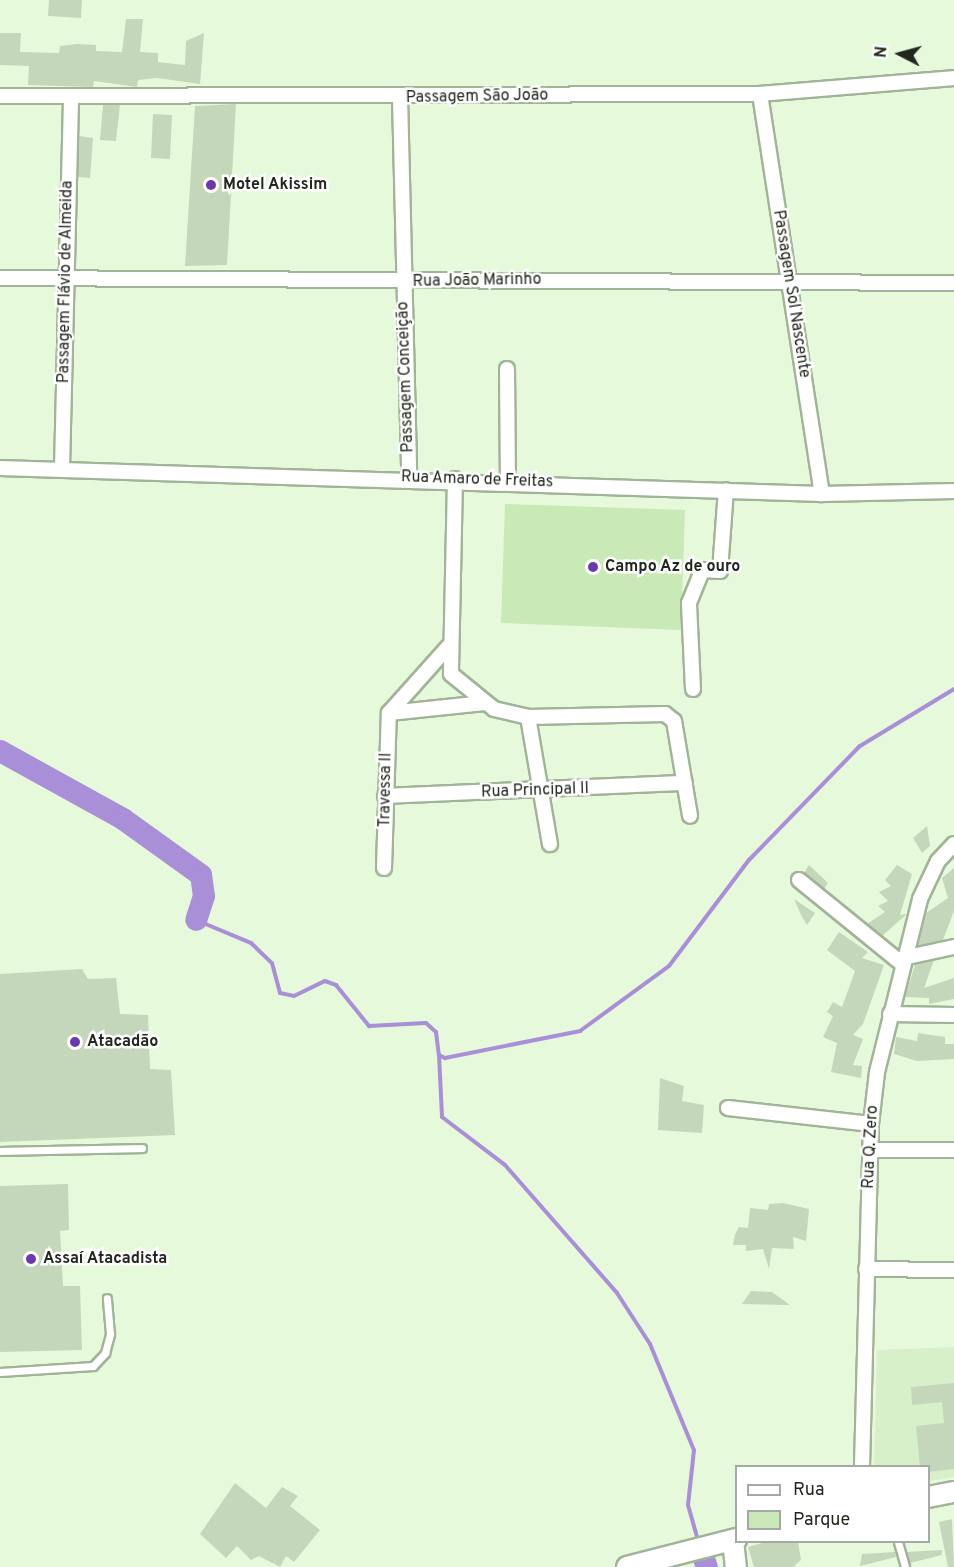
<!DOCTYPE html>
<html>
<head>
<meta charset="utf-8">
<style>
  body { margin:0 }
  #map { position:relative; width:954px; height:1567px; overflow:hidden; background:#e6fadb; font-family:Overpass,sans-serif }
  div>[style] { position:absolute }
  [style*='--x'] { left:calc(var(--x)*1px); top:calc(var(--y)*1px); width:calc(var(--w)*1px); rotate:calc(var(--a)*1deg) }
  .built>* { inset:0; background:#d8f0ca }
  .green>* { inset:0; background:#c9e9b7 }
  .stream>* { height:4px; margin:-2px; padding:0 2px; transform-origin:2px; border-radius:2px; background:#a88fd7 }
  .river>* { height:22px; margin:-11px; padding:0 11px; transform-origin:11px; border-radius:11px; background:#a88fd7 }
  .building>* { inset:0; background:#c4d7ba }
  .roads { filter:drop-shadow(2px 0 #a2b497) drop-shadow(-2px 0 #a2b497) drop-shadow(0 2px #a2b497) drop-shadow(0 -2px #a2b497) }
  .lane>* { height:7px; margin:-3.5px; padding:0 3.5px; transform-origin:3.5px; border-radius:3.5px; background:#fff }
  .street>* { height:14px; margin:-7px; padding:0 7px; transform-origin:7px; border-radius:7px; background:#fff }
  .secondary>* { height:20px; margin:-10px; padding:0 10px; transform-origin:10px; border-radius:10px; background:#fff }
  .dots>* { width:16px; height:16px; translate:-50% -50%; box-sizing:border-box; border:3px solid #fff; border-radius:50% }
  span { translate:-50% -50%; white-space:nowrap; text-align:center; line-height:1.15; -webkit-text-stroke:5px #fff; paint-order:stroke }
  .street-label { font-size:16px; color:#21281d }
  .poi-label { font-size:16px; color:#21281d; font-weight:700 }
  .left { translate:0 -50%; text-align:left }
  .legend { position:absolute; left:735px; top:1465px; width:195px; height:78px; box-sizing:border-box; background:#fff; border:2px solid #a6a9a5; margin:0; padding:8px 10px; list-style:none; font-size:18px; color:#21281d }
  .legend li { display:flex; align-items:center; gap:12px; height:30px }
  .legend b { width:30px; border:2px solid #a6a9a5 }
  .north { position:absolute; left:870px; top:24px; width:60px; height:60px; -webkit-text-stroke:4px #fff; paint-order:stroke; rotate:276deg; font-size:16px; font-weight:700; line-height:24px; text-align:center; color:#21281d }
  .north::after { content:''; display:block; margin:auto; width:21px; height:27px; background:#21281d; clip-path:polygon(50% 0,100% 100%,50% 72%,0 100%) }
</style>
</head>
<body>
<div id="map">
  <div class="built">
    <i style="clip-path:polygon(954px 1347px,954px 1477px,929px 1481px,928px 1466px,874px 1466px,877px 1350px)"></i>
  </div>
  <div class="green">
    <i style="clip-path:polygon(505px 504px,685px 510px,681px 630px,501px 623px)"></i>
  </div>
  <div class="stream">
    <i style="--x:196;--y:920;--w:60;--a:22.7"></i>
    <i style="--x:251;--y:943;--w:29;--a:44"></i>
    <i style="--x:272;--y:963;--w:31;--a:75"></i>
    <i style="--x:280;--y:993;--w:14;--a:12"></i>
    <i style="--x:294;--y:996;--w:34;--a:-26"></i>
    <i style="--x:325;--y:981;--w:12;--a:20"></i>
    <i style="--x:336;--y:985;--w:53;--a:51.2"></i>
    <i style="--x:369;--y:1026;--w:57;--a:-3"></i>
    <i style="--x:426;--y:1023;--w:13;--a:42"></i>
    <i style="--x:436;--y:1032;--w:23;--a:83"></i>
    <i style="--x:439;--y:1055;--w:7;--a:27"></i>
    <i style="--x:445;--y:1058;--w:138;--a:-11.3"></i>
    <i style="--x:580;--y:1031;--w:110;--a:-36.1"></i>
    <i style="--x:669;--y:966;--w:133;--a:-53"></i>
    <i style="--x:749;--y:860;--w:159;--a:-45.8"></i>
    <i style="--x:860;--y:746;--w:110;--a:-31.2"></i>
    <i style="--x:439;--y:1055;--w:62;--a:87.2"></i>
    <i style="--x:442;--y:1117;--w:79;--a:37.3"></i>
    <i style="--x:505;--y:1165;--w:170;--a:48.8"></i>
    <i style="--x:617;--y:1293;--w:61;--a:57.1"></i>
    <i style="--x:650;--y:1344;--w:115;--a:67.5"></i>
    <i style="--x:694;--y:1450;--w:55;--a:96.2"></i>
    <i style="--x:688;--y:1505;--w:41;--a:74.2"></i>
  </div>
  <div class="river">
    <i style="--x:0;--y:751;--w:141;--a:28.9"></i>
    <i style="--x:123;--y:819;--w:96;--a:35.7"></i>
    <i style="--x:201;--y:875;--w:21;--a:82"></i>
    <i style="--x:204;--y:896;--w:25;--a:108"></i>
    <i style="--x:701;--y:1550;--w:18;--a:71"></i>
  </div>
  <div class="building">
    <i style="clip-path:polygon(49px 0,82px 0,81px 18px,48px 16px)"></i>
    <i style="clip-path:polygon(126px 19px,143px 19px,140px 52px,158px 53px,158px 62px,185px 65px,186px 41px,204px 33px,200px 84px,157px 78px,138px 80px,137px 87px,94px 81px,93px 87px,28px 85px,29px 66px,0 65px,0 33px,21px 33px,20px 52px,59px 53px,60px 46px,77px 44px,96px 45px,96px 51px,122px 52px)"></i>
    <i style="clip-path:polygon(236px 104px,227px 265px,185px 266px,195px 106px)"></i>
    <i style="clip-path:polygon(103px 105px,120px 105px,116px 141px,100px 140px)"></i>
    <i style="clip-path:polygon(153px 114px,172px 115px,170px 159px,151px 158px)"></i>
    <i style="clip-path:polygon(79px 136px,93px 138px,90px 178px,78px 177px)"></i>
    <i style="clip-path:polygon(927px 826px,930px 846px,922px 853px,913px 838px)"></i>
    <i style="clip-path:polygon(809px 865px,828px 883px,824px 889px,804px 873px)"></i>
    <i style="clip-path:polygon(897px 865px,912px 874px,900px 915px,907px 914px,882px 936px,867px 924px,885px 912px,878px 906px,888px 901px,879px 892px,891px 886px,885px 880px)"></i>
    <i style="clip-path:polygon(954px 868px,954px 911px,943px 940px,918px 946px,926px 913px,948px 898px,942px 878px)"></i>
    <i style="clip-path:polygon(794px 899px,815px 913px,807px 925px,802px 917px)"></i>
    <i style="clip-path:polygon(839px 932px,868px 952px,862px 958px,884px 965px,863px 1024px,853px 1035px,863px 1039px,853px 1065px,862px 1066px,861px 1078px,831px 1072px,837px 1043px,823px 1037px,833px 1016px,827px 1012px,833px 1002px,842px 1007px,855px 971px,827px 950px)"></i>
    <i style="clip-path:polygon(934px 960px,924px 988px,954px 978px,954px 999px,929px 1004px,929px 998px,905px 997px,915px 965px)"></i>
    <i style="clip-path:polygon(82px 969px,88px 979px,116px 978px,120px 1014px,148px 1015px,150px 1069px,171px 1070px,175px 1135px,0 1142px,0 974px)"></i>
    <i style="clip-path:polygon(918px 1033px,945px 1037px,945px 1044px,954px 1044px,954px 1059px,917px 1061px,894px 1054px,896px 1037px,917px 1041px)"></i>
    <i style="clip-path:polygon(660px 1078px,684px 1086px,682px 1101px,704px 1105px,702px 1133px,658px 1130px)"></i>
    <i style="clip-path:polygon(68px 1184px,69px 1230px,60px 1231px,63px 1286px,80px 1286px,82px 1350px,0 1352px,0 1186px)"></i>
    <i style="clip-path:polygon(783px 1203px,809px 1209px,806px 1241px,793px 1237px,794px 1249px,772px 1248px,769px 1269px,763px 1249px,746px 1251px,746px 1245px,733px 1245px,735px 1234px,739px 1227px,748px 1228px,750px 1208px,768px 1210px,769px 1204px)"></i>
    <i style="clip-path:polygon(751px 1291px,772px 1292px,790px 1305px,742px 1304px)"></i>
    <i style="clip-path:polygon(954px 1383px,954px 1469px,928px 1472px,928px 1467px,920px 1467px,916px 1426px,944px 1423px,942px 1402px,912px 1405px,911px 1387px)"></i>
    <i style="clip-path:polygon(235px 1483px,266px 1508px,282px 1487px,298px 1496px,290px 1506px,320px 1530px,294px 1562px,286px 1556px,280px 1567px,259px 1556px,251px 1560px,237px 1546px,226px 1558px,200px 1534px)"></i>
    <i style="clip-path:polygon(952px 1519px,954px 1567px,948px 1567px,939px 1522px)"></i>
    <i style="clip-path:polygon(766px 1542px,798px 1542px,801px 1560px,793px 1567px,754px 1567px,748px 1547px)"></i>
    <i style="clip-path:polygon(942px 1550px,942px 1555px,910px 1563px,907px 1552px)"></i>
    <i style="clip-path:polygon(895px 1552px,896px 1557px,860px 1566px,862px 1554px)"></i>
  </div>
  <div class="roads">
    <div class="lane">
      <i style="--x:0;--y:1151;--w:142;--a:-1.2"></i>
      <i style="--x:0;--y:1372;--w:93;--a:-3.7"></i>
      <i style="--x:93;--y:1366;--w:18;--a:-47"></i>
      <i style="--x:105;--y:1353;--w:20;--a:-75"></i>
      <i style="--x:110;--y:1334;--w:36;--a:-95"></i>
      <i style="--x:898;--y:1542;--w:26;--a:74"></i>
    </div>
    <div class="street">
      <i style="--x:760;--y:94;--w:405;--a:81.2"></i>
      <i style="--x:0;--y:96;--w:760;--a:-0.15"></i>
      <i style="--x:760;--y:94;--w:195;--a:-4.7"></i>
      <i style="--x:400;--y:97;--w:381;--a:88.6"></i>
      <i style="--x:0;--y:278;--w:954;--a:0.3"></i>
      <i style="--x:507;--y:369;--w:112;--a:89.5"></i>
      <i style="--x:0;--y:468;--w:822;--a:1.81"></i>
      <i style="--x:822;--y:494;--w:132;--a:-1.3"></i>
      <i style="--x:62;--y:468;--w:371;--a:-88.6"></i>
      <i style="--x:455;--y:479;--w:195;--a:91.2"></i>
      <i style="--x:451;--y:674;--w:55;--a:39.1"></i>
      <i style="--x:494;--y:709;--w:35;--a:13"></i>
      <i style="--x:528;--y:717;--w:137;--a:-1.3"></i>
      <i style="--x:665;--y:714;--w:11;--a:38"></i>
      <i style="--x:674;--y:721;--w:96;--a:80.4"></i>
      <i style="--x:693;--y:689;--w:86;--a:-92.7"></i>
      <i style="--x:689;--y:603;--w:35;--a:-68"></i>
      <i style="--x:702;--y:570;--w:18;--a:3"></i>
      <i style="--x:720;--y:571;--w:81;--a:-85.8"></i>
      <i style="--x:389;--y:713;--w:96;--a:-6"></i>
      <i style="--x:389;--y:713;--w:89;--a:-48.2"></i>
      <i style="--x:528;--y:717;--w:129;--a:80.2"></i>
      <i style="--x:385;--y:796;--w:300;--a:-2.5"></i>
      <i style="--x:384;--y:868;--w:155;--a:-88.2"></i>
      <i style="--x:799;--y:880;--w:132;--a:39.1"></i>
      <i style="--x:903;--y:958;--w:52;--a:-12.2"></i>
      <i style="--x:890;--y:1014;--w:64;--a:0.9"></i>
      <i style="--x:728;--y:1108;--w:144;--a:6.4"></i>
      <i style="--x:870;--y:1150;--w:84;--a:0"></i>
      <i style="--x:866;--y:1269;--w:88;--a:0.7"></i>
      <i style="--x:862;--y:1466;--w:342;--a:-88.5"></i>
      <i style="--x:871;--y:1124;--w:52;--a:-83.4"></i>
      <i style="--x:877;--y:1072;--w:178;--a:-76"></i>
      <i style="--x:920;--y:899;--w:42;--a:-64.7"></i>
      <i style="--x:938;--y:861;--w:23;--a:-47"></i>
    </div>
    <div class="secondary">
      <i style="--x:928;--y:1497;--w:26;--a:-11"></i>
      <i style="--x:733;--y:1540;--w:27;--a:84"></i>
      <i style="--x:627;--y:1567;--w:113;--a:-14.4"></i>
    </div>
  </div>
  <div class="dots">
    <i style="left:211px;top:185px;background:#6b38af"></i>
    <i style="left:593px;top:567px;background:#6b38af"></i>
    <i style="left:75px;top:1042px;background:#6b38af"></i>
    <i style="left:31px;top:1259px;background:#6b38af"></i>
  </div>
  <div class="street-label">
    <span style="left:477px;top:97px;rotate:-1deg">Passagem São João</span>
    <span style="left:477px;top:281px;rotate:-1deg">Rua João Marinho</span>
    <span style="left:66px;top:282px;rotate:-89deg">Passagem Flávio de Almeida</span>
    <span style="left:791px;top:294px;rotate:81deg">Passagem Sol Nascente</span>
    <span style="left:406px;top:377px;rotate:-92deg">Passagem Conceição</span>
    <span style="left:477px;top:480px;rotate:2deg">Rua Amaro de Freitas</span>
    <span style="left:386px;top:790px;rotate:-89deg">Travessa II</span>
    <span style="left:535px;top:791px;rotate:-2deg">Rua Principal II</span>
    <span style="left:871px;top:1147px;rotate:-87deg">Rua Q. Zero</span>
  </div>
  <div class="poi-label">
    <span class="left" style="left:223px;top:185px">Motel Akissim</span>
    <span class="left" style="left:605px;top:567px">Campo Az de ouro</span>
    <span class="left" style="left:87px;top:1042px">Atacadão</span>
    <span class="left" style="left:43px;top:1259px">Assaí Atacadista</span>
  </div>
  <ul class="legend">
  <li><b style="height:8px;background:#fff"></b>Rua</li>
  <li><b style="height:16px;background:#c9e9b7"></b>Parque</li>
  </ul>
  <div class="north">N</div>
</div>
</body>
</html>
